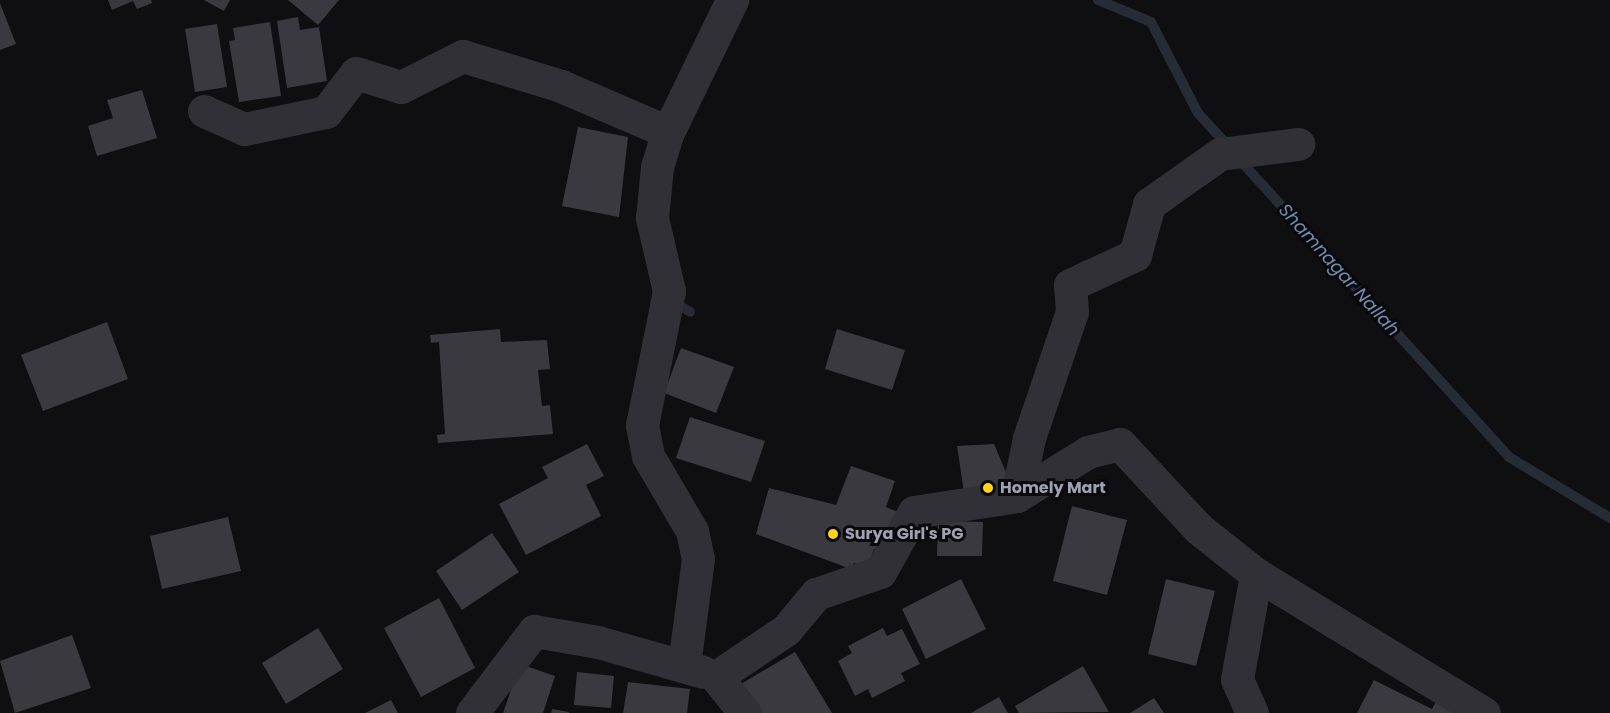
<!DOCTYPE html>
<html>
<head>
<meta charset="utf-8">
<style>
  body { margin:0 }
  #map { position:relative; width:1610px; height:713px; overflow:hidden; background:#0f0f11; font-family:Poppins,sans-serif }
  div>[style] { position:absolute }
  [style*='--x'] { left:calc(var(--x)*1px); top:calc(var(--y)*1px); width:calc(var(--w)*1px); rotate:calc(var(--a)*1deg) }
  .stream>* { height:10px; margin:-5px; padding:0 5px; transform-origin:5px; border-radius:5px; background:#252c35 }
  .building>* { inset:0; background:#39393f }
  .minor>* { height:33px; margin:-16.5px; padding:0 16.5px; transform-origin:16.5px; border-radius:16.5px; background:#303036 }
  .dots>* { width:16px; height:16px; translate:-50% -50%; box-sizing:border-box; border:3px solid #0a0a0c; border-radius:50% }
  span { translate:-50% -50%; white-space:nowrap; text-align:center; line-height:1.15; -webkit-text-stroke:6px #0a0a0c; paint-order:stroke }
  .poi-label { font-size:16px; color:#9fa2b3; font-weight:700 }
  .left { translate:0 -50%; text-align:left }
  .water-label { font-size:18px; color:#738bb1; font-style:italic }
</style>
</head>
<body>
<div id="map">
  <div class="stream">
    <i style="--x:1098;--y:0;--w:57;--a:22.5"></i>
    <i style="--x:1151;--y:22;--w:102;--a:62.7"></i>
    <i style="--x:1198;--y:113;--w:45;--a:47.7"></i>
    <i style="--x:1238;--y:158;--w:404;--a:47.8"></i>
    <i style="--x:1509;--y:457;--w:118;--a:31.1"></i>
    <i style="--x:672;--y:301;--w:21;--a:31"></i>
  </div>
  <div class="building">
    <i style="clip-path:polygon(108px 0,151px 0,152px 3px,137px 9px,133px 1px,112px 10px)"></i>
    <i style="clip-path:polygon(204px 0,230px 0,224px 11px)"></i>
    <i style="clip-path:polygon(288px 0,339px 0,318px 25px)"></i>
    <i style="clip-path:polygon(0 3px,16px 44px,0 50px)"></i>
    <i style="clip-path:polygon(298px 17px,300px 30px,319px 27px,327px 81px,287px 88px,277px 21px)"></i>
    <i style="clip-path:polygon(270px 22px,281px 96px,239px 102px,229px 41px,235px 40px,233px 28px)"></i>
    <i style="clip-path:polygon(217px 24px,227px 87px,195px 92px,185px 29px)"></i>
    <i style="clip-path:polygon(142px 90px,157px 138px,97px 156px,88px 126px,113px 118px,107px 100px)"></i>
    <i style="clip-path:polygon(578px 127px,628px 137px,619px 217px,562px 206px)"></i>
    <i style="clip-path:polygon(107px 322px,128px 379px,43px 411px,21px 355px)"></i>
    <i style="clip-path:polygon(500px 329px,501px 342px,547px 340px,550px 369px,538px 370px,542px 406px,550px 405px,553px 434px,438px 443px,437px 435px,445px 434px,439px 342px,431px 343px,430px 335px)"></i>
    <i style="clip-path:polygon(837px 329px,905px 350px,892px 390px,825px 369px)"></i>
    <i style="clip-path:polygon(681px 348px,734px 367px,716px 413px,664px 393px)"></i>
    <i style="clip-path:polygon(690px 417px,765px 441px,751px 482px,676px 458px)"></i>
    <i style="clip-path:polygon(587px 444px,604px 476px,586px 485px,601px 516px,526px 555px,499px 504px,548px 478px,542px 467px)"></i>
    <i style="clip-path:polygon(994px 444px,1013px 489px,965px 499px,957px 446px)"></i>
    <i style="clip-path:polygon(851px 466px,895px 481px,886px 507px,898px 512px,885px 552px,874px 549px,867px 568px,854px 563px,851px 569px,756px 534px,769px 488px,836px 505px)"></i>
    <i style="clip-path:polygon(1072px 506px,1127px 520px,1107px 595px,1053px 581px)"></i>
    <i style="clip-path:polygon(228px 517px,241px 571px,162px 589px,150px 536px)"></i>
    <i style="clip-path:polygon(938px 521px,983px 522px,982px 556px,937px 556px)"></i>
    <i style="clip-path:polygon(492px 533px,519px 572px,462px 610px,436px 571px)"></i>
    <i style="clip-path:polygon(961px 579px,986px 629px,926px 659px,902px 609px)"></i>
    <i style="clip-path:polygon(1166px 579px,1215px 591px,1196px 666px,1148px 654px)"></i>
    <i style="clip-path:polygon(439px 598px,475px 668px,421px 697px,384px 628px)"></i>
    <i style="clip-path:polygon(318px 628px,343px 669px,286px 704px,262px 663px)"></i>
    <i style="clip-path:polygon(883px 628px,887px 636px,902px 629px,920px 664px,901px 673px,905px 681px,872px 698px,868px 689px,855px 696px,838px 661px,852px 653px,848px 646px)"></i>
    <i style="clip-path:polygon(72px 635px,91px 688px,15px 713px,0 661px)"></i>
    <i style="clip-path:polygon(795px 652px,832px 713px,759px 713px,741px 684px)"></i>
    <i style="clip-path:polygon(520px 664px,555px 676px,543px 713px,503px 713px)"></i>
    <i style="clip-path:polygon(1083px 666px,1109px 712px,1019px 713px,1015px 706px)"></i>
    <i style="clip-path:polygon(577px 672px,614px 676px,611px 708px,574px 705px)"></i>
    <i style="clip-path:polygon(1374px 680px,1432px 709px,1438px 698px,1467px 713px,1357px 713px)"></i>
    <i style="clip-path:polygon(628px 682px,690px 689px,687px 713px,623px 713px)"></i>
    <i style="clip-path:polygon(999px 697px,1008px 713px,971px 713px)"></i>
    <i style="clip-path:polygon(1154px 698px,1164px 713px,1130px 713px)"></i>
    <i style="clip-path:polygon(391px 700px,398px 713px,365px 713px)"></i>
    <i style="clip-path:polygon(552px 709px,569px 712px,569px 713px,551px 713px)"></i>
  </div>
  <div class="minor">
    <i style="--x:204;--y:111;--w:44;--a:24.2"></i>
    <i style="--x:244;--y:129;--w:84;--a:-11.7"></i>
    <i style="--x:326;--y:112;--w:49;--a:-52.4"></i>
    <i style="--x:356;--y:73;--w:47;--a:17.3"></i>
    <i style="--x:401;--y:87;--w:69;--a:-26.6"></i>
    <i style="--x:463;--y:56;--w:102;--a:17"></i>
    <i style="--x:561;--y:86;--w:116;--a:23.3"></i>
    <i style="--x:1017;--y:496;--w:59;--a:-78.3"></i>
    <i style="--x:1029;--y:438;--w:133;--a:-71.2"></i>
    <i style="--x:1072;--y:312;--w:27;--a:-94"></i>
    <i style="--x:1070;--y:285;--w:72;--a:-24.8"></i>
    <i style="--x:1135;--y:255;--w:53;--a:-74.6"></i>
    <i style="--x:1149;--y:204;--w:87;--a:-35.2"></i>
    <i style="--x:1220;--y:154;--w:79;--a:-7.3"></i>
    <i style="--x:684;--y:665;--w:107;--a:-82.5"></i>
    <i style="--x:698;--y:559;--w:29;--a:-102"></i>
    <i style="--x:692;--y:531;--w:87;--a:-120.4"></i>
    <i style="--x:648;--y:456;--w:32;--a:-101"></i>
    <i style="--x:642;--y:425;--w:137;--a:-78.6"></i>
    <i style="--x:669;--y:291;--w:75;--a:-103.1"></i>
    <i style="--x:652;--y:218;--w:51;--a:-84.4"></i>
    <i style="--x:657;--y:167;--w:37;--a:-73"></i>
    <i style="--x:668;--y:132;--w:147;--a:-64.1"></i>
    <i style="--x:472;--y:713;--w:103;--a:-52.9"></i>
    <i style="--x:534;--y:631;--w:65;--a:9.8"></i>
    <i style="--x:598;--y:642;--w:109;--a:15.9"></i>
    <i style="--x:745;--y:713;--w:46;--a:-128.9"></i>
    <i style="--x:716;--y:677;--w:84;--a:-33.9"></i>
    <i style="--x:786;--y:630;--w:47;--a:-50.2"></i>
    <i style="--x:816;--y:594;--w:68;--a:-19"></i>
    <i style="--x:880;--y:572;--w:69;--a:-60.5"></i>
    <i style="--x:914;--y:512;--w:104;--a:-8.8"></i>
    <i style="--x:1017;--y:496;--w:84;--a:-31.8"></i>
    <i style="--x:1088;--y:452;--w:33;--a:-14"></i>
    <i style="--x:1120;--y:444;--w:116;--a:47.1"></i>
    <i style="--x:1199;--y:529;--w:73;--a:38.3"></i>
    <i style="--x:1256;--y:574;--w:267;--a:31.4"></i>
    <i style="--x:1252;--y:713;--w:37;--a:-114"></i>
    <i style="--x:1237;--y:679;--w:107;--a:-79.7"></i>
  </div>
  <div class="dots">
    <i style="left:988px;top:488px;background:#fed31a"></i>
    <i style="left:833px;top:534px;background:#fed31a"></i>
  </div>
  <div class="poi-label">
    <span class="left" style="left:1000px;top:488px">Homely Mart</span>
    <span class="left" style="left:845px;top:534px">Surya Girl's PG</span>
  </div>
  <div class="water-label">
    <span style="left:1339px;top:270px;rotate:48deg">Shamnagar Nallah</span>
  </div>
</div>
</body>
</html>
